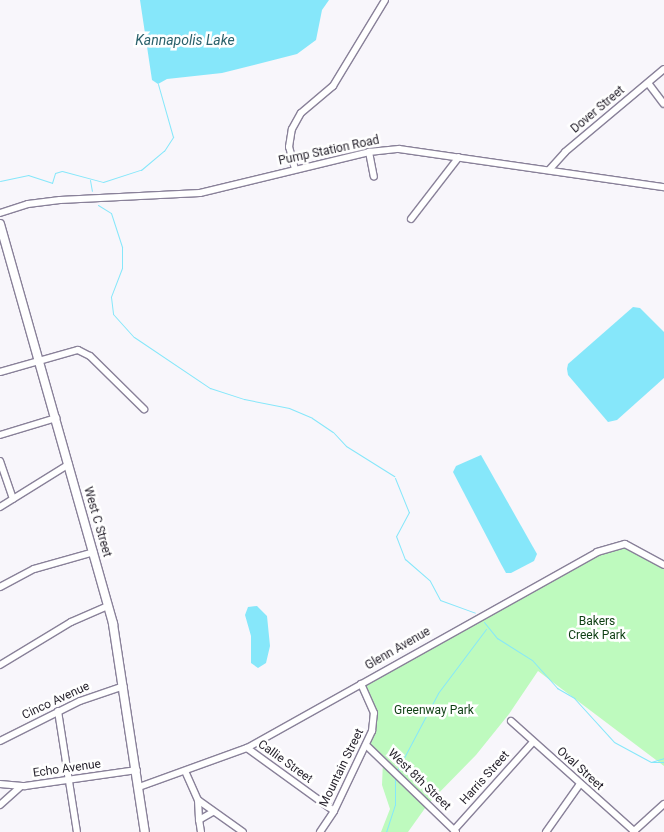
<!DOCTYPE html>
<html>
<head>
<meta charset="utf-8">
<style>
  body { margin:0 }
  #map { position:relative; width:664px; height:832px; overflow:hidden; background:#f8f6fb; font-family:Roboto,sans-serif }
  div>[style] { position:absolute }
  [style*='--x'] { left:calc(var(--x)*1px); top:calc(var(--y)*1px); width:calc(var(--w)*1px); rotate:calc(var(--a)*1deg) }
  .green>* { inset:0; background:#befabe }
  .water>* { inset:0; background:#86e7fa }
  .stream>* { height:1px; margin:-0.5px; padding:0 0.5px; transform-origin:0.5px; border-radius:0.5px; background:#86e7fa }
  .roads { filter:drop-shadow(1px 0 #898199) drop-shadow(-1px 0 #898199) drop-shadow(0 1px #898199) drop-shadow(0 -1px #898199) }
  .minor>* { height:6px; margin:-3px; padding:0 3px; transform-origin:3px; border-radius:3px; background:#fff }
  .major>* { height:8px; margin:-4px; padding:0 4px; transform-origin:4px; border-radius:4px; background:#fff }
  span { translate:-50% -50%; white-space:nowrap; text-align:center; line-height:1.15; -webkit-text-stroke:5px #fff; paint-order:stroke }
  .street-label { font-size:12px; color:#29252f }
  .park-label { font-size:12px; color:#0e3f13 }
  .water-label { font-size:14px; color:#2a616b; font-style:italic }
</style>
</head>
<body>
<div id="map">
  <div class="green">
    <i style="clip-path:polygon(625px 544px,664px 565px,664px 766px,538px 671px,509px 714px,476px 755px,428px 804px,408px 832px,381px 832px,390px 809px,382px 785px,383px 761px,366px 745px,374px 713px,361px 684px,597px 552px)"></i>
  </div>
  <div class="water">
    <i style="clip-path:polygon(140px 0,329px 0,322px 10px,316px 40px,297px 54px,222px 73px,167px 79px,158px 84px,152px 80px)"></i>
    <i style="clip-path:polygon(633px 307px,640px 308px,664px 332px,664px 378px,617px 420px,608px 422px,568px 375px,567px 369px,568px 364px)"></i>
    <i style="clip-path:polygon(481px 455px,537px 554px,534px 561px,511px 573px,506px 573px,501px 564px,453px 472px,456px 466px)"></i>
    <i style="clip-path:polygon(257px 606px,267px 616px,270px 646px,266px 663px,258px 668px,251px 663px,251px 636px,245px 615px,248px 607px)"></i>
  </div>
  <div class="stream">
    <i style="--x:90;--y:180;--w:11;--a:80"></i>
    <i style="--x:0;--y:181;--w:29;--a:-12"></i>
    <i style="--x:28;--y:175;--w:25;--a:18"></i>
    <i style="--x:52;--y:183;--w:10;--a:-73"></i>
    <i style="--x:55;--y:173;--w:7;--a:-16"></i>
    <i style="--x:62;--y:171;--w:42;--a:15"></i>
    <i style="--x:103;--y:182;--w:40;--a:-18"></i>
    <i style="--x:141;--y:170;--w:30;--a:-40"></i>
    <i style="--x:164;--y:151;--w:17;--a:-57"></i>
    <i style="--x:173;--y:137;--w:55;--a:-105.8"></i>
    <i style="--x:98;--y:205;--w:15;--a:32"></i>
    <i style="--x:111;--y:213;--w:36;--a:72"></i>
    <i style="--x:122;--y:247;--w:21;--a:90"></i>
    <i style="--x:122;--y:268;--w:31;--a:111"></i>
    <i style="--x:111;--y:297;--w:17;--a:83"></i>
    <i style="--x:113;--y:314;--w:31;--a:48"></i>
    <i style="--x:134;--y:337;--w:92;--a:33.9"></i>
    <i style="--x:210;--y:388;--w:36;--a:18"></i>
    <i style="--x:244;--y:399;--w:46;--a:11.3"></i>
    <i style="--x:289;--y:408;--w:25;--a:23"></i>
    <i style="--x:312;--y:418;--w:25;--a:34"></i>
    <i style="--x:333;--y:432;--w:19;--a:47"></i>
    <i style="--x:346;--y:446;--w:57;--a:32"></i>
    <i style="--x:395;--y:478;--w:37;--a:68"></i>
    <i style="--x:409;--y:512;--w:27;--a:118"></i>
    <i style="--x:396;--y:536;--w:25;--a:69"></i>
    <i style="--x:405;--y:559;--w:33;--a:41"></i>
    <i style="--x:430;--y:581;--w:21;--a:62"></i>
    <i style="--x:440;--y:600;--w:37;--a:20"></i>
    <i style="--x:484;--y:622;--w:21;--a:51"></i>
    <i style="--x:497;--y:638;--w:41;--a:32.2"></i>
    <i style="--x:532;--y:660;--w:38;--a:48"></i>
    <i style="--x:557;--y:688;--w:20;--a:30"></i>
    <i style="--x:574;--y:698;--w:59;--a:47.7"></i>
    <i style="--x:614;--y:742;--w:42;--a:28.4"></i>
    <i style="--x:651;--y:762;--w:13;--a:0"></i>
    <i style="--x:651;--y:762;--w:14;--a:-17"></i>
    <i style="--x:398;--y:769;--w:86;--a:-62.2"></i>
    <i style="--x:438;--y:693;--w:80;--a:-53.1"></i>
    <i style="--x:386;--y:832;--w:28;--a:-72"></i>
    <i style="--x:395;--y:805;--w:27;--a:-90"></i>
  </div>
  <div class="roads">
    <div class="minor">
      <i style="--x:648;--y:83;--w:26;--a:53"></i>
      <i style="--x:369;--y:152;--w:25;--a:79"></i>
      <i style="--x:295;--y:169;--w:23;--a:-105"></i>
      <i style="--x:289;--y:147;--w:18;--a:-81"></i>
      <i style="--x:292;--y:129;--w:18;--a:-61"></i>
      <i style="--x:301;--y:113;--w:42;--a:-40.2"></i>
      <i style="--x:333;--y:86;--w:100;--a:-58.8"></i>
      <i style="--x:549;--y:170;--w:24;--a:-48"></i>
      <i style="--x:565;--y:152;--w:129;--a:-40"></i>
      <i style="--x:0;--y:213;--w:29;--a:-18"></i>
      <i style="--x:28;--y:204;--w:32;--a:-7"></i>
      <i style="--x:60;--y:200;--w:140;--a:-2.9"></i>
      <i style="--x:200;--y:193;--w:174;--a:-13.6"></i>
      <i style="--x:369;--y:152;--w:30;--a:-6"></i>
      <i style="--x:399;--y:149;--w:268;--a:8.2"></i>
      <i style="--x:411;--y:219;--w:78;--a:-52.3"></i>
      <i style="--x:0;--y:372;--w:81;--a:-15.8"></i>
      <i style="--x:78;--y:350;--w:13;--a:27"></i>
      <i style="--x:90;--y:356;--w:76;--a:44.5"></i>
      <i style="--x:0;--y:435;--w:59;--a:-16.9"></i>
      <i style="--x:0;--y:461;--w:40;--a:71.1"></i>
      <i style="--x:0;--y:507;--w:81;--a:-31.9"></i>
      <i style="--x:0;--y:587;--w:38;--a:-28"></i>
      <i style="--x:34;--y:569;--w:62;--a:-15.8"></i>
      <i style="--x:0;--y:665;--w:83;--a:-31.2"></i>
      <i style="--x:71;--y:622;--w:40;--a:-23.4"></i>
      <i style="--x:58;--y:711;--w:122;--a:81.1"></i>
      <i style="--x:511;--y:721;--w:166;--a:41.8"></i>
      <i style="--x:0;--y:741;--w:89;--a:-26.6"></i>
      <i style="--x:80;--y:701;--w:46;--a:-18.8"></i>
      <i style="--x:366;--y:745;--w:125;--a:44"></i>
      <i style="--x:247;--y:748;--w:107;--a:35.9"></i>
      <i style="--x:185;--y:771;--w:32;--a:66"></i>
      <i style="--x:198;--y:800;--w:20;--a:87"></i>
      <i style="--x:0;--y:784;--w:25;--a:5"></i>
      <i style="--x:25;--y:786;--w:113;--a:-8.1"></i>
      <i style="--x:139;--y:787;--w:115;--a:-19.9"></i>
      <i style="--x:247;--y:748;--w:401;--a:-29.2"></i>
      <i style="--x:597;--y:552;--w:29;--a:-16"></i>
      <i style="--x:625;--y:544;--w:44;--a:28.3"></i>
      <i style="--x:198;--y:800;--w:55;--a:35.4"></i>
      <i style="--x:0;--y:805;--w:27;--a:-42"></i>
      <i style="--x:454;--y:830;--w:118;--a:-48.1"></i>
      <i style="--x:201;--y:832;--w:12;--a:-99"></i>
      <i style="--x:199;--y:820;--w:16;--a:-30"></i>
      <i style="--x:320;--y:832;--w:25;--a:-56"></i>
      <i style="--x:334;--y:811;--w:89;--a:-64.6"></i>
      <i style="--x:372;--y:731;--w:18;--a:-84"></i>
      <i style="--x:374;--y:713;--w:32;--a:-114"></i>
      <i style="--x:546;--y:832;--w:59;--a:-54.7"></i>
      <i style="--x:633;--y:832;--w:42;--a:-42.1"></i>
    </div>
    <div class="major">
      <i style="--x:0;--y:224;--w:416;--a:74.2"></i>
      <i style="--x:113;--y:624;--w:210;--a:81.3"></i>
    </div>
  </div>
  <div class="street-label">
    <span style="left:598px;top:110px;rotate:-40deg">Dover Street</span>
    <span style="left:329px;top:151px;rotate:-12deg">Pump Station Road</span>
    <span style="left:97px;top:522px;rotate:74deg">West C Street</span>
    <span style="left:398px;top:649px;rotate:-30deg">Glenn Avenue</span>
    <span style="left:56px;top:701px;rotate:-25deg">Cinco Avenue</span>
    <span style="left:285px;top:762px;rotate:36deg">Callie Street</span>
    <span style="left:342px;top:768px;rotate:-64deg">Mountain Street</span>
    <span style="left:67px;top:769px;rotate:-8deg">Echo Avenue</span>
    <span style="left:580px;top:769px;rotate:42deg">Oval Street</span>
    <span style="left:485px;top:778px;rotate:-48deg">Harris Street</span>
    <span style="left:419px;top:780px;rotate:44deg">West 8th Street</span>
  </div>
  <div class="park-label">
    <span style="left:597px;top:629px">Bakers<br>Creek Park</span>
    <span style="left:434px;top:711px">Greenway Park</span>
  </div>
  <div class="water-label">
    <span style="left:185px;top:40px">Kannapolis Lake</span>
  </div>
</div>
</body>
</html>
